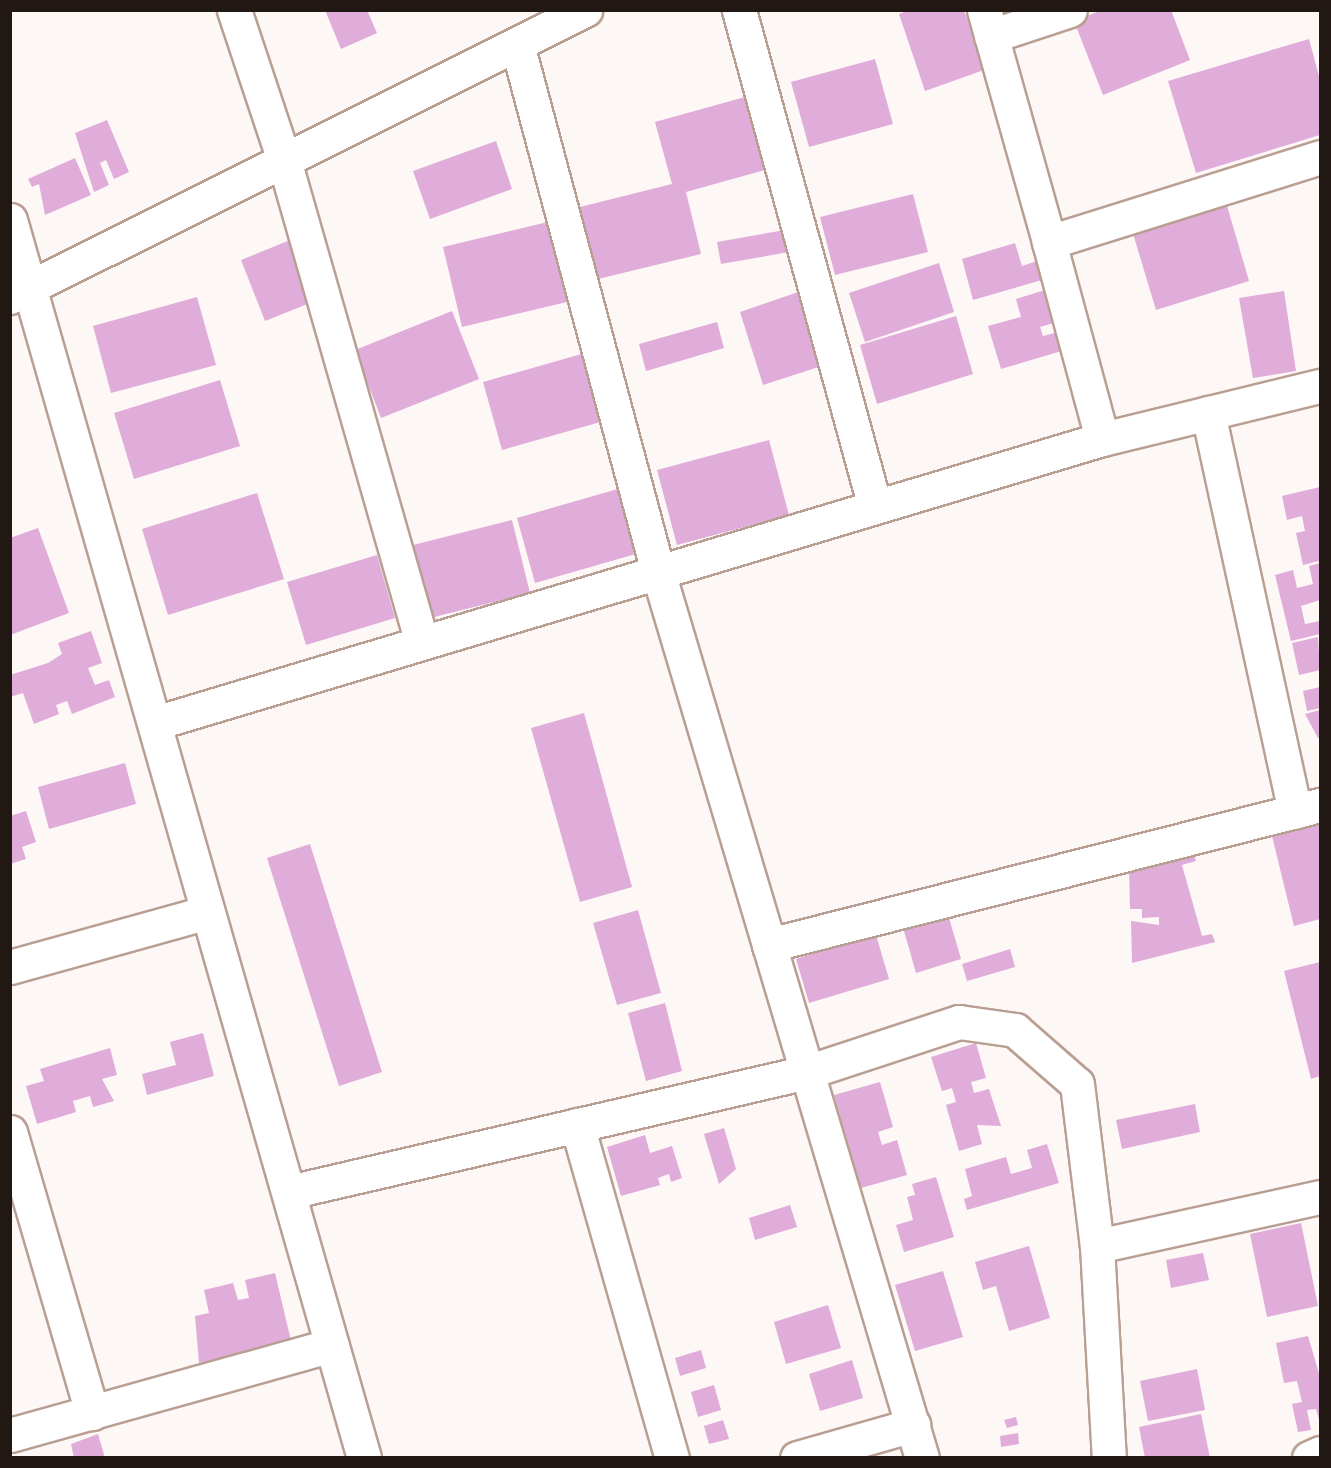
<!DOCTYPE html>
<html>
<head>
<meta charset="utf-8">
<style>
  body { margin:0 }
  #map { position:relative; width:1331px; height:1468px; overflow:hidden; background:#fdf7f5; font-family:Inter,sans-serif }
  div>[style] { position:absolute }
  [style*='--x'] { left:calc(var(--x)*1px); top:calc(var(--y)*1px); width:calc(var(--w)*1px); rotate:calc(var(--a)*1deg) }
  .building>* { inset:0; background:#e0acd9 }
  .roads { filter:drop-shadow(2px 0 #b99f93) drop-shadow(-2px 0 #b99f93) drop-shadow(0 2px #b99f93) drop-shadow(0 -2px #b99f93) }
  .minor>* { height:33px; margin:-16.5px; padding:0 16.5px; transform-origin:16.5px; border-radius:16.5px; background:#fff }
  span { translate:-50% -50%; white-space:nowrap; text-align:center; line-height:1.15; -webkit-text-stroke:4.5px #fff; paint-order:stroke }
  .frame { position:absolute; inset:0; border:12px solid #211713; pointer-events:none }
</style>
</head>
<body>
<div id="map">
  <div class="building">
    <i style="clip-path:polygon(325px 10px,367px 10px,377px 33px,341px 49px)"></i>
    <i style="clip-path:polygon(910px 10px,964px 10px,984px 70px,925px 91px,899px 14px)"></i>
    <i style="clip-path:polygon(1102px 10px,1171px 10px,1190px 60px,1103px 95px,1074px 21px)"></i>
    <i style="clip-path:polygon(1309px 39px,1320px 80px,1320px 135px,1196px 173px,1168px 81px)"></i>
    <i style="clip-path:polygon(875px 59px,893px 124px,809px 147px,791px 82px)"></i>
    <i style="clip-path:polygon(745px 97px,765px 170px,686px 192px,701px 254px,594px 280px,576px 208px,672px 184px,655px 122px)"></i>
    <i style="clip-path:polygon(107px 120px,129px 172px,114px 179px,106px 160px,100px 163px,109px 185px,94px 192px,75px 133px)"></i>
    <i style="clip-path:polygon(496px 141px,512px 189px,430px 219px,413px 171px)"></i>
    <i style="clip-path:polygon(75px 158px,91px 195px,45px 215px,39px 184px,32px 187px,28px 179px)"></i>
    <i style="clip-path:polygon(913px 194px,928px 252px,835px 275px,820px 217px)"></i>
    <i style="clip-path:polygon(1225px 199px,1249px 281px,1156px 310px,1131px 227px)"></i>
    <i style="clip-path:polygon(552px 221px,571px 301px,462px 327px,443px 247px)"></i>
    <i style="clip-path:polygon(785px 230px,789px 252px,721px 264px,717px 242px)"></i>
    <i style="clip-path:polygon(295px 238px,320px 299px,265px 321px,241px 260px)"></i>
    <i style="clip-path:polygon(1015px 243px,1022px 266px,1037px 261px,1042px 280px,973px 300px,962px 259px)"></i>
    <i style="clip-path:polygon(939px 263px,954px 312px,865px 342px,849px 293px)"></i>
    <i style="clip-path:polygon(1058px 286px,1067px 319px,1040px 327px,1043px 336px,1070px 329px,1075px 347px,1001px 369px,988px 326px,1021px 317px,1016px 299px)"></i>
    <i style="clip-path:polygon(804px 290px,828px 364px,763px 385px,740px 312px)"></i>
    <i style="clip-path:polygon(1284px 291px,1296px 371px,1253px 378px,1239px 298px)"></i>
    <i style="clip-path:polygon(197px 297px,216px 365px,111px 393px,93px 326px)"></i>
    <i style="clip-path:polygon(452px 311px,479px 379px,381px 418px,355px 350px)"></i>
    <i style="clip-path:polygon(956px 316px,973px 374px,877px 404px,860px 345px)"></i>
    <i style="clip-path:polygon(717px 322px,724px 348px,646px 371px,639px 344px)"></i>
    <i style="clip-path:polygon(592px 351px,611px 419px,502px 450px,483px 382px)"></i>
    <i style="clip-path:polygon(220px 380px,240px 446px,134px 479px,114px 413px)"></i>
    <i style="clip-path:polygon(769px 440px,789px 515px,677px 545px,657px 470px)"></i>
    <i style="clip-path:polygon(628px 486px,646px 551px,535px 583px,517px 518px)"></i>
    <i style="clip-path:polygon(1320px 487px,1319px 561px,1303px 565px,1296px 533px,1305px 531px,1302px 516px,1287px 520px,1282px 496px)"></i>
    <i style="clip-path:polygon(257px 493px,284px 579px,168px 615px,142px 529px)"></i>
    <i style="clip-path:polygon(512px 520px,530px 593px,430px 618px,413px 545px)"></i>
    <i style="clip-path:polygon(38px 528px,69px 613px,10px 635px,10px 538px)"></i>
    <i style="clip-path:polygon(377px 555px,395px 618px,306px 645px,287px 582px)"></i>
    <i style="clip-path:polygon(1320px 563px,1320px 600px,1301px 606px,1305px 624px,1320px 621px,1320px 634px,1291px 641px,1275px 575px,1293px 570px,1297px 588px,1313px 584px,1309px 566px)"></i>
    <i style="clip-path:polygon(91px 631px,102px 663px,88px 668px,95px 685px,109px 680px,115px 697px,72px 714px,67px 701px,56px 705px,59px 714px,34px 724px,23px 693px,10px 697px,10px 675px,48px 663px,62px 654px,58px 643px)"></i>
    <i style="clip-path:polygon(1318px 637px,1320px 670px,1299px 675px,1292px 643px)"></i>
    <i style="clip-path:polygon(1320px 687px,1320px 708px,1307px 711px,1303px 691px)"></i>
    <i style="clip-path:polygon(1320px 710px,1320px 737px,1318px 738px,1305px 714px)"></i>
    <i style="clip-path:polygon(584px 713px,632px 887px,580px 902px,531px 728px)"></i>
    <i style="clip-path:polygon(125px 763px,136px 804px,49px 829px,38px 787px)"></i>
    <i style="clip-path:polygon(26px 811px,36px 842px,22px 847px,26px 859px,10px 864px,10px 816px)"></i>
    <i style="clip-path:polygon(1320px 824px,1320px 919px,1294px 926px,1272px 836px)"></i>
    <i style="clip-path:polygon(310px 844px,382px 1072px,339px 1086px,267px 858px)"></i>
    <i style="clip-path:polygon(1193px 853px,1196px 861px,1182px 865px,1202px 936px,1212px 934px,1215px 942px,1132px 963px,1131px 921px,1159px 925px,1159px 917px,1142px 918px,1142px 909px,1130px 909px,1129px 865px)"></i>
    <i style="clip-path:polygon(638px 910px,661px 993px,617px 1005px,593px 923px)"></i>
    <i style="clip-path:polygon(947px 911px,961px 959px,916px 973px,902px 924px)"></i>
    <i style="clip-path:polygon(876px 935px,889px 979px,809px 1003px,796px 959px)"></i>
    <i style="clip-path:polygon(1010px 949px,1015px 967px,967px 981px,962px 964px)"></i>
    <i style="clip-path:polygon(1320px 962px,1320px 1076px,1311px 1079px,1284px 971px)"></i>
    <i style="clip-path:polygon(665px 1003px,682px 1071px,646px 1081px,628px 1013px)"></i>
    <i style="clip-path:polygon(203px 1033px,214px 1076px,147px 1095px,142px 1074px,176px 1065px,170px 1042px)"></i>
    <i style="clip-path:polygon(976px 1043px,986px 1078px,971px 1082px,974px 1093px,989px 1089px,1001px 1126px,977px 1125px,982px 1144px,959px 1151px,946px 1105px,956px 1102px,952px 1088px,942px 1091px,931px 1057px)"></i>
    <i style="clip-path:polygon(110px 1048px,117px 1075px,102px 1079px,114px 1101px,93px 1107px,90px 1096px,73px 1101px,76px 1112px,37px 1124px,26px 1086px,44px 1081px,40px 1069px)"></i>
    <i style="clip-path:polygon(880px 1082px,893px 1127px,878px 1132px,882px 1145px,897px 1140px,907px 1175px,861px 1188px,834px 1095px)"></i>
    <i style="clip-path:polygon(1195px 1104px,1200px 1132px,1122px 1149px,1116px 1120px)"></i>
    <i style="clip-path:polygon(724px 1128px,736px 1169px,719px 1184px,704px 1134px)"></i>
    <i style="clip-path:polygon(645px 1135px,650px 1153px,672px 1146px,682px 1178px,671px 1182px,669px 1174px,658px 1178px,660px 1185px,621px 1196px,607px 1147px)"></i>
    <i style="clip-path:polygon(1047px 1144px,1059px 1183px,967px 1210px,964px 1199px,972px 1196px,965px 1169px,1006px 1157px,1011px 1174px,1032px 1168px,1027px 1150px)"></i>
    <i style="clip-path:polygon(936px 1177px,954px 1237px,904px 1252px,896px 1225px,913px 1220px,907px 1197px,915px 1195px,912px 1184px)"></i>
    <i style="clip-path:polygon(790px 1205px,797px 1227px,755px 1240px,749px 1218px)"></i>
    <i style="clip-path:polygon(1301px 1223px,1318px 1306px,1267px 1317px,1250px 1234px)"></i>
    <i style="clip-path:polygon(1029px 1246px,1050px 1318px,1009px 1331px,996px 1286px,983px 1290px,975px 1262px)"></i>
    <i style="clip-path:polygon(1203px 1253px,1209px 1280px,1171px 1288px,1166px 1260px)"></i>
    <i style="clip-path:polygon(943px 1271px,963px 1337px,915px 1351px,895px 1285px)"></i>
    <i style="clip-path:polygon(275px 1273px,292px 1345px,199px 1363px,195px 1316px,209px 1313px,204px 1290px,233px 1283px,238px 1300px,249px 1298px,245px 1280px)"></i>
    <i style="clip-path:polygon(828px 1305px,841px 1348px,786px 1364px,774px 1322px)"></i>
    <i style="clip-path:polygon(1308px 1336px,1320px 1377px,1320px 1423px,1316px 1409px,1307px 1410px,1311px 1430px,1298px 1432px,1292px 1404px,1302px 1402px,1297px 1381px,1284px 1383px,1276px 1343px)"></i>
    <i style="clip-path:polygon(701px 1350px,706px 1368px,680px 1376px,675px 1358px)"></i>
    <i style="clip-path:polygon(852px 1360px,863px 1398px,820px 1411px,809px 1374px)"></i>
    <i style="clip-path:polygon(1197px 1369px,1205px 1410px,1148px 1421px,1140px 1381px)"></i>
    <i style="clip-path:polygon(714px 1385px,721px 1410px,698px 1417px,691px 1392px)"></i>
    <i style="clip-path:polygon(1201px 1414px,1210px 1458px,1145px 1458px,1139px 1427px)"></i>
    <i style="clip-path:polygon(1016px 1417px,1018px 1425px,1007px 1428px,1004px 1420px)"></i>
    <i style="clip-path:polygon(723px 1420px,729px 1439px,709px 1444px,704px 1426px)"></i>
    <i style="clip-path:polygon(1018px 1433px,1019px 1444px,1001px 1447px,1000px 1436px)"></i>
    <i style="clip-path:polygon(98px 1434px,105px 1458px,74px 1458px,71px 1444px)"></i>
  </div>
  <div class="roads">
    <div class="minor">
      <i style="--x:234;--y:10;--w:158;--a:71.6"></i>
      <i style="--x:284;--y:160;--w:502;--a:74.05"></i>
      <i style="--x:739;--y:10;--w:515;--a:74.7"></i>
      <i style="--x:984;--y:10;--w:241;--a:74.3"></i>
      <i style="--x:1049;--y:242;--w:284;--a:-17.4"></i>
      <i style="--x:991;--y:36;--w:83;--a:-18.2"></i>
      <i style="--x:517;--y:44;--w:547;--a:75.05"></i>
      <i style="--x:658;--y:572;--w:924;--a:73.41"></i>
      <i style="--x:10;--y:220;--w:1288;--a:74.04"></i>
      <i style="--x:1049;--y:242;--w:204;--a:74.9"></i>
      <i style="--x:10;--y:297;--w:643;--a:-26.53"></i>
      <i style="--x:1208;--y:413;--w:408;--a:77.7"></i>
      <i style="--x:155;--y:723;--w:989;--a:-16.69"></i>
      <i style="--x:1102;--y:439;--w:224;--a:-13.7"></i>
      <i style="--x:769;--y:945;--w:569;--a:-14.26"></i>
      <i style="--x:10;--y:967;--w:205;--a:-15.5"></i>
      <i style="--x:577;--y:1125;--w:346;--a:74.1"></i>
      <i style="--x:10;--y:1132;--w:293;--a:73.7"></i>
      <i style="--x:289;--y:1192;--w:532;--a:-13.04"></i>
      <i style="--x:807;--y:1072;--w:160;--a:-18.2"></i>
      <i style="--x:959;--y:1022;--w:57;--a:8.1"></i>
      <i style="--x:1015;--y:1030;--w:82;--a:41.1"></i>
      <i style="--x:1077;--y:1084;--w:163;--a:83"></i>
      <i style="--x:1097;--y:1246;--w:212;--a:86.8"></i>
      <i style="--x:1097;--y:1246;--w:228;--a:-12.4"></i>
      <i style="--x:10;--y:1435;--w:334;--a:-15.6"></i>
      <i style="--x:797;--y:1458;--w:121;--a:-15.9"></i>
      <i style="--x:1309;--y:1458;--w:12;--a:-24"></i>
    </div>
  </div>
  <div class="frame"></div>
</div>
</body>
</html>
